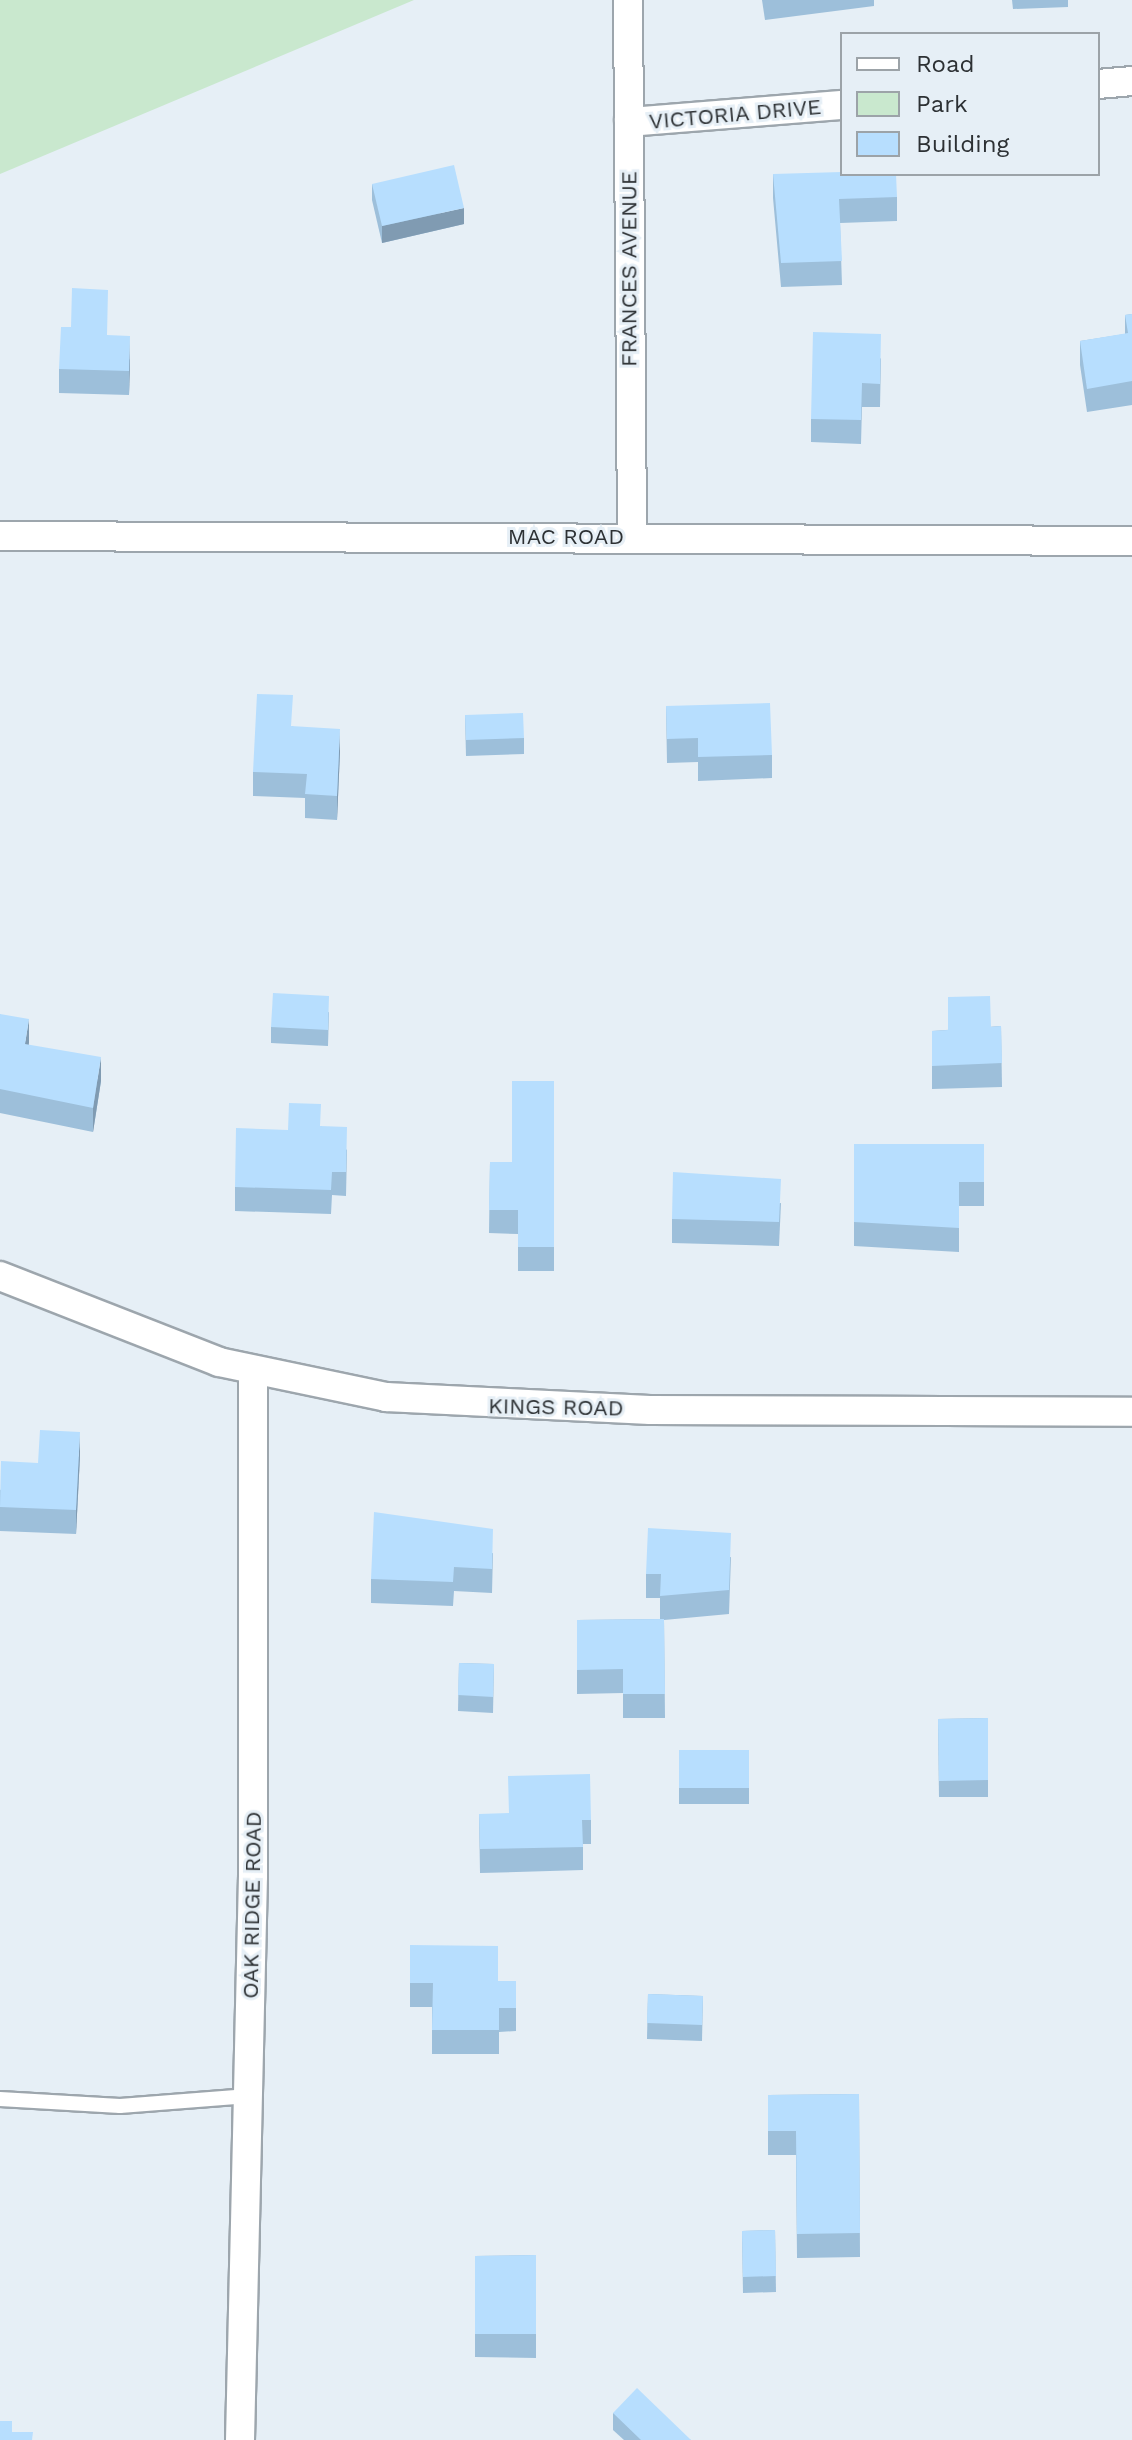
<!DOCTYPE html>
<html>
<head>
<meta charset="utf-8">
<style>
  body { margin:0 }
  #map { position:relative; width:1132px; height:2440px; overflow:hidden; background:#e6eff6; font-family:"Work Sans",sans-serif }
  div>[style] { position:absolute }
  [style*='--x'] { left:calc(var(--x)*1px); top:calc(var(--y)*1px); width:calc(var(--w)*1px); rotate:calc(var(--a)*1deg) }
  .green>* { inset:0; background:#c9e8ce }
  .roads { filter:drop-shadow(2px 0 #9da6ad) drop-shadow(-2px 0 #9da6ad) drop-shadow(0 2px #9da6ad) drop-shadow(0 -2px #9da6ad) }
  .service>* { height:14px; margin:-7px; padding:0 7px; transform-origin:7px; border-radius:7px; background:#fff }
  .minor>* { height:28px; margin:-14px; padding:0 14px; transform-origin:14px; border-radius:14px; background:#fff }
  .wall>* { inset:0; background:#9dbfda }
  .shaded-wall>* { inset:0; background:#809bb2 }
  .building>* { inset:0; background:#b7defe }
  span { translate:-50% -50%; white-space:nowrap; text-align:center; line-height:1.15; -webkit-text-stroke:6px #e6eff6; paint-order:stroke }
  .street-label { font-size:22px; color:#2d3134 }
  .legend { position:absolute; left:840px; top:32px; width:260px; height:144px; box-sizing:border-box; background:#e6eff6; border:2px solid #9ca3a8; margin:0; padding:10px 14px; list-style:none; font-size:24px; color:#2d3134 }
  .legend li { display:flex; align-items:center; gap:16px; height:40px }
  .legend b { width:40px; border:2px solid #9ca3a8 }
</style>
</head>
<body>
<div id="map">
  <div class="green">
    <i style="clip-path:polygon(0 0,414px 0,0 174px)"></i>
  </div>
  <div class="roads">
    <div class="service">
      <i style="--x:0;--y:2099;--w:120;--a:3.3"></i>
      <i style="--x:120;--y:2106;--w:129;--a:-4.4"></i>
    </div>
    <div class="minor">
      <i style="--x:628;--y:0;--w:537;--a:89.57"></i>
      <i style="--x:1098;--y:84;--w:34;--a:-5"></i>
      <i style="--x:629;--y:122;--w:214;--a:-4.6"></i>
      <i style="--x:0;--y:536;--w:1132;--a:0.25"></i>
      <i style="--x:0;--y:1276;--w:235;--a:21.4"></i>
      <i style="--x:219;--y:1362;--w:171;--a:11.8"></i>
      <i style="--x:386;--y:1397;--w:264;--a:2.8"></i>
      <i style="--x:650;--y:1410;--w:482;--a:0.2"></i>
      <i style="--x:240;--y:2440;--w:564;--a:-88.68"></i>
      <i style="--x:253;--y:1876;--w:506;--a:-90"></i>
    </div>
  </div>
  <div class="wall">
    <i style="clip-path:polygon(762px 0,874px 0,874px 6px,765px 20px)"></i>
    <i style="clip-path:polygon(1012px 0,1068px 0,1068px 7px,1013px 9px)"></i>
    <i style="clip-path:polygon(773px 174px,897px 197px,897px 221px,840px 223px,842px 285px,781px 287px,773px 198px)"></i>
    <i style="clip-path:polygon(372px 184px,464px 224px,382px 243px,372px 200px)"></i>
    <i style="clip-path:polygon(1132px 314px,1132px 405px,1087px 412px,1080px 365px,1080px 341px,1125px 334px,1125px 315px)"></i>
    <i style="clip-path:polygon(107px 335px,130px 360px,129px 395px,59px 393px,59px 369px)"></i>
    <i style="clip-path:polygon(881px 358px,880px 407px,862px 407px,861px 444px,811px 442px,811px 419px)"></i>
    <i style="clip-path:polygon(666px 706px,772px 755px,772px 778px,698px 781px,698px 762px,667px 763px)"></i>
    <i style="clip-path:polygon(465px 715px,524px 738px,524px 754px,466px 756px)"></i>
    <i style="clip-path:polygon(292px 726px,340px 752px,337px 820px,305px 818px,305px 798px,253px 796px,253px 772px)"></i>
    <i style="clip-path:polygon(329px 1012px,328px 1046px,271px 1043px,271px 1027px)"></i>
    <i style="clip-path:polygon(0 1014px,29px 1045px,101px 1081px,93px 1132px,0 1113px)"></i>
    <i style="clip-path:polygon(1001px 1026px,1002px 1087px,932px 1089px,932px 1031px)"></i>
    <i style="clip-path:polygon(554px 1081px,554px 1271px,518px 1271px,518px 1234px,489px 1233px,490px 1162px,512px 1162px)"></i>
    <i style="clip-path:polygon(321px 1126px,347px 1150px,346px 1196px,332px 1195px,331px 1214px,235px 1211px,235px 1187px,288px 1130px)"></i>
    <i style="clip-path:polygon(854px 1144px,984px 1144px,984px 1206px,959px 1206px,959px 1252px,854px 1246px)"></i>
    <i style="clip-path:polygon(781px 1203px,779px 1246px,672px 1243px,672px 1219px)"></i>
    <i style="clip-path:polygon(80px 1456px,76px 1534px,0 1531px,0 1490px)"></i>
    <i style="clip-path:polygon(493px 1553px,492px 1593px,454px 1591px,453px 1606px,371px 1603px,371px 1579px)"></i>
    <i style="clip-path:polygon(731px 1557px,729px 1614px,664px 1620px,665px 1718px,623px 1718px,623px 1693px,577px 1694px,577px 1620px,660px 1619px,660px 1598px,646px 1598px,646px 1574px)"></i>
    <i style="clip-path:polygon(459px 1663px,494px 1664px,493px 1713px,458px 1711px)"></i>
    <i style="clip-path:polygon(988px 1718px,988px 1797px,939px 1797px,938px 1719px)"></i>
    <i style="clip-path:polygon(679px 1750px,749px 1750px,749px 1804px,679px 1804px)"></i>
    <i style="clip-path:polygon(479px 1814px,591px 1820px,591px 1844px,583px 1844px,583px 1870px,480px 1873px)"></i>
    <i style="clip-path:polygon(498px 1981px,516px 1981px,516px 2031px,499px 2032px,499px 2054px,432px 2054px,432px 2007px,410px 2007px,410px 1983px)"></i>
    <i style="clip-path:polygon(648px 1994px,703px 1996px,702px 2041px,647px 2039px)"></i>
    <i style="clip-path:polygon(859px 2094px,860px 2257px,797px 2258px,796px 2155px,768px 2155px,768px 2095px)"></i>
    <i style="clip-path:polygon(775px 2230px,776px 2292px,743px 2293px,742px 2231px)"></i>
    <i style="clip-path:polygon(536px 2255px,536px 2358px,475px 2357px,475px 2256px)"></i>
    <i style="clip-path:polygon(613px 2413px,691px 2440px,624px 2440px,613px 2430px)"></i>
  </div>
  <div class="shaded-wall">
    <i style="clip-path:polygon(464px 208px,464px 224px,382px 243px,382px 226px)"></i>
    <i style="clip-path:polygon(130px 336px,130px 360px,129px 395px,129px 371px)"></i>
    <i style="clip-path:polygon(340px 729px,340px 752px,337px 820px,337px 796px)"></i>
    <i style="clip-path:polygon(29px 1019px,29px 1043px,25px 1068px,25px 1044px)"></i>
    <i style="clip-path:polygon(101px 1057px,101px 1081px,93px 1132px,93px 1108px)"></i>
    <i style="clip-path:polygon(80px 1432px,80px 1456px,76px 1534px,76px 1510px)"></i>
  </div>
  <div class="building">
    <i style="clip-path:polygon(454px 165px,464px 208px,382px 226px,372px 184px)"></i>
    <i style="clip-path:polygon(842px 172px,842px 174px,896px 174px,897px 197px,839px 199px,842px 261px,781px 263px,773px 174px)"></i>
    <i style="clip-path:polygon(72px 288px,108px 290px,107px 335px,130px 336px,129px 371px,59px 369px,61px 327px,71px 327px)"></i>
    <i style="clip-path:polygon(1132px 314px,1132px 381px,1087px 389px,1080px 341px,1128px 333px,1125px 315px)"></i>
    <i style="clip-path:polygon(813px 332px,881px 334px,880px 384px,862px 383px,861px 420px,811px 419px)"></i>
    <i style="clip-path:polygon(257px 694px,293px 695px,291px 726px,340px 729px,337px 796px,305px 794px,307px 774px,253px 772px)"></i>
    <i style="clip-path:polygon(770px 703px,772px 755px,698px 757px,698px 738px,667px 739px,666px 706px)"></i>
    <i style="clip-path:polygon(523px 713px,524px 738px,466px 740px,465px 715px)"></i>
    <i style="clip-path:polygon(273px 993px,329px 996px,328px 1030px,271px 1027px)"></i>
    <i style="clip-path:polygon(990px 996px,991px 1027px,1001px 1026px,1002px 1063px,932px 1066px,932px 1031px,948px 1030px,948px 997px)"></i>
    <i style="clip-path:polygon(0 1014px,29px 1019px,25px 1044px,101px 1057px,93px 1108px,0 1089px)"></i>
    <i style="clip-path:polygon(512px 1081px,554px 1081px,554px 1247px,518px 1247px,518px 1210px,489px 1210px,490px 1162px,512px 1162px)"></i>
    <i style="clip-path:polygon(289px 1103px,321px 1104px,320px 1126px,347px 1127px,346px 1172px,332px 1172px,331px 1190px,235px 1187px,236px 1128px,288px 1130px)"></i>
    <i style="clip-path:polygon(854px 1144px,984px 1144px,984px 1182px,959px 1182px,959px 1228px,854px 1222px)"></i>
    <i style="clip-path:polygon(673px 1172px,781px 1179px,779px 1222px,672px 1219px)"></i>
    <i style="clip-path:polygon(40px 1430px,80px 1432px,76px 1510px,0 1507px,1px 1461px,38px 1463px)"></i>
    <i style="clip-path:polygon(374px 1512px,493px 1529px,492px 1569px,454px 1567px,453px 1582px,371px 1579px)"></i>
    <i style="clip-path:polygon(648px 1528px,731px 1533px,729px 1590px,660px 1596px,661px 1574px,646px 1574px)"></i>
    <i style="clip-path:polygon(664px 1619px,665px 1694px,623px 1694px,623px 1669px,577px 1670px,577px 1620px)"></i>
    <i style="clip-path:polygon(459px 1663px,494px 1664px,493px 1697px,458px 1695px)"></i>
    <i style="clip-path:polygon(988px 1718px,988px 1780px,939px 1781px,938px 1719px)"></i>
    <i style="clip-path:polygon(679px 1750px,749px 1750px,749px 1788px,679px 1788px)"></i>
    <i style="clip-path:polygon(590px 1774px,591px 1820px,582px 1820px,583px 1847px,480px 1849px,479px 1814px,509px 1813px,508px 1776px)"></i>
    <i style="clip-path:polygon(410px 1945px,498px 1946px,498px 1981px,516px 1981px,516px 2008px,499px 2008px,499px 2030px,432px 2030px,433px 1983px,410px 1983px)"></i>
    <i style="clip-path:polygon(648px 1994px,703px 1996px,702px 2025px,647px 2023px)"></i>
    <i style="clip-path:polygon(859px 2094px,860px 2233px,797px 2234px,796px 2131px,768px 2131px,768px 2095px)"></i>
    <i style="clip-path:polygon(775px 2230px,776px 2276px,743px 2277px,742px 2231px)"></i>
    <i style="clip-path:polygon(536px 2255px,536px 2334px,475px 2334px,475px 2256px)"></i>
    <i style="clip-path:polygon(637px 2388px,691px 2440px,641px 2440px,613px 2413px)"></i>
    <i style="clip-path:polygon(0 2421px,12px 2421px,12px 2432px,33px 2432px,32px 2440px,0 2440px)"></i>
  </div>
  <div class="street-label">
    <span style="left:735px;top:114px;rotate:-5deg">VICTORIA DRIVE</span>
    <span style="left:629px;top:269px;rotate:-90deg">FRANCES AVENUE</span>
    <span style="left:566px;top:537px">MAC ROAD</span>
    <span style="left:556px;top:1407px;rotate:1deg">KINGS ROAD</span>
    <span style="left:252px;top:1905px;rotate:-89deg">OAK RIDGE ROAD</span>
  </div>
  <ul class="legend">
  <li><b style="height:10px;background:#fff"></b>Road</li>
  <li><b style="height:22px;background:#c9e8ce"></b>Park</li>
  <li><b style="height:22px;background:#b7defe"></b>Building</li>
  </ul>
</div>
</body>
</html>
